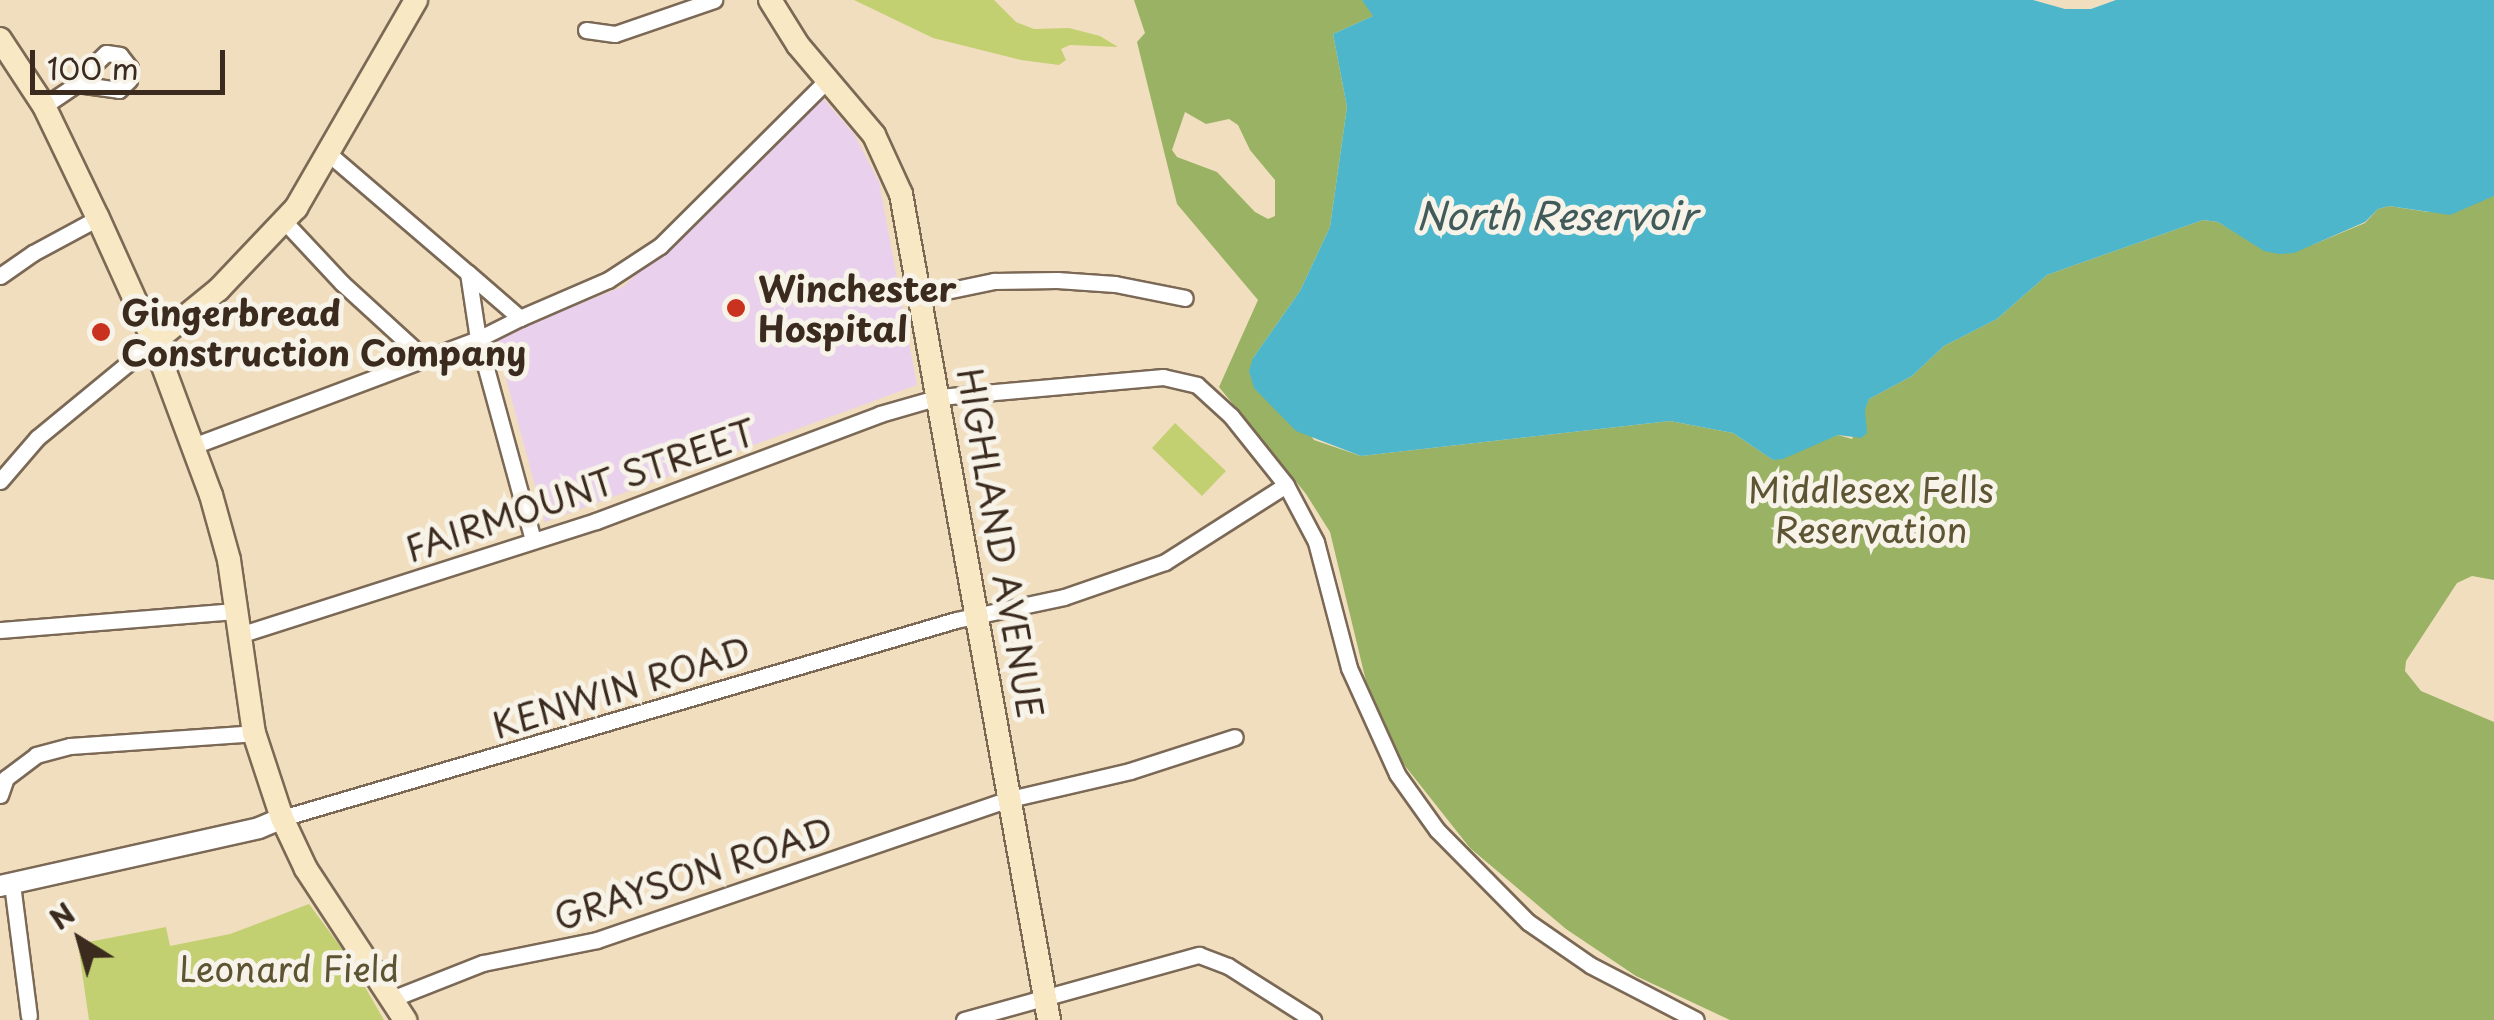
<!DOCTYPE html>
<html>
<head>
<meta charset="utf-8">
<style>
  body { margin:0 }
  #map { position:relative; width:2494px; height:1020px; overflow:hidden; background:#f1debf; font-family:"Playpen Sans",sans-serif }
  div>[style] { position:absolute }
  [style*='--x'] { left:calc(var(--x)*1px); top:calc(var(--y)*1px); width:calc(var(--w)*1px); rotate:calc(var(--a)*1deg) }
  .built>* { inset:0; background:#e9d1ed }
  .green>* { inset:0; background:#c3d072 }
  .forest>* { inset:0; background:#9ab264 }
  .water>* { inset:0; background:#4db6cb }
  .roads { filter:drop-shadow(2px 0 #7b6956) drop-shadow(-2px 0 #7b6956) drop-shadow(0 2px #7b6956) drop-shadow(0 -2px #7b6956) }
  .minor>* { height:15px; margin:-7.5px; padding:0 7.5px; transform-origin:7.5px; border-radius:7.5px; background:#fff }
  .tertiary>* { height:20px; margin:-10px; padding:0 10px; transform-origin:10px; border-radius:10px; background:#fff }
  .secondary>* { height:22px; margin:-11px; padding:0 11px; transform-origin:11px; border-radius:11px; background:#f8e8c3 }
  .dots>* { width:28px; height:28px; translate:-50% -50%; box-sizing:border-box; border:5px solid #f7f3e8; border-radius:50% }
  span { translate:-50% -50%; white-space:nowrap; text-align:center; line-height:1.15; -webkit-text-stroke:10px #f7f3e8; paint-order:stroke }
  .poi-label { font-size:35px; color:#3b2a1e; font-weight:700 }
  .left { translate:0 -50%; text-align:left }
  .park-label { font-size:35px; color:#5d5433 }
  .street-label { font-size:35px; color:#3b2a1e }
  .water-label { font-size:38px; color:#415b5b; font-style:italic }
  .north { position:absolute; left:30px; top:890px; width:100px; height:100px; -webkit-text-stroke:8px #f7f3e8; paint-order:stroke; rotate:323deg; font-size:28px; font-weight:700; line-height:40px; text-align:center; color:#3b2a1e }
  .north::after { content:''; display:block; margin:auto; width:35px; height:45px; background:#3b2a1e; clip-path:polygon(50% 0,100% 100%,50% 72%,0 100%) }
  .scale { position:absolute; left:30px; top:50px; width:195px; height:45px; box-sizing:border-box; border:5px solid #3b2a1e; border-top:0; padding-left:12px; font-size:30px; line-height:35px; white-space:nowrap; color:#3b2a1e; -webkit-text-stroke:8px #f7f3e8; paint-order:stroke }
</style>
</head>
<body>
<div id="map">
  <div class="built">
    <i style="clip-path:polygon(822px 97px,854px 134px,879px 182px,917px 385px,545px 522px,495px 338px,624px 286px)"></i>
  </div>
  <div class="green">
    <i style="clip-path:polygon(854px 0,994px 0,1016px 22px,1034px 29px,1069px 28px,1100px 36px,1118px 47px,1070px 45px,1061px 49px,1066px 60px,1059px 65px,1021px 60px,933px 38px)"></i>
    <i style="clip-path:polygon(1175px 423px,1226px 471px,1202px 496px,1152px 448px)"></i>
    <i style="clip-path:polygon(309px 904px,346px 954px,384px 1020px,89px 1020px,78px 944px,166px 927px,170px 946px,230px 934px)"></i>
  </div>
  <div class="forest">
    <i style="clip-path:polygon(evenodd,1134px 0,1362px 0,1372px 10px,1373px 16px,1333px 34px,1347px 107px,1330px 227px,1300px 291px,1253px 358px,1314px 440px,1361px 456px,1670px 421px,1733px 433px,1773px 460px,1838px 435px,1852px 439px,1869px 399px,1912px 376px,1944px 346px,1997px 319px,2047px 275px,2072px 266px,2203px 220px,2218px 222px,2248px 240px,2312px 245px,2365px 223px,2378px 209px,2389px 206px,2428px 212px,2494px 196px,2494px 580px,2472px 576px,2457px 583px,2406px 661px,2405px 671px,2421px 691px,2494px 722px,2494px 1020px,1730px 1020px,1636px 976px,1566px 929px,1470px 848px,1398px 757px,1366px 681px,1330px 532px,1306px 494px,1219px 387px,1258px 300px,1177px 204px,1137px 42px,1145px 33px,1134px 0,1185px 112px,1206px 124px,1229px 119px,1238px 125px,1250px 150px,1275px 180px,1275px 216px,1268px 219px,1255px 212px,1217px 172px,1177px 157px,1172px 150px,1185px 112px)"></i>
  </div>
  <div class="water">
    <i style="clip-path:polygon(1362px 0,2033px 0,2065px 9px,2091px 9px,2116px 0,2494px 0,2494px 196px,2450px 215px,2389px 206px,2378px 209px,2365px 222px,2294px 253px,2279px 254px,2264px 251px,2218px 222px,2203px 220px,2072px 266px,2047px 275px,1997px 319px,1944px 346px,1912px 376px,1869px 399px,1865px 410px,1867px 433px,1861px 438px,1838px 435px,1783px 459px,1773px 460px,1733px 433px,1670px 421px,1361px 456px,1296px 431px,1254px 388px,1249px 371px,1253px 358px,1300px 291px,1330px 227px,1347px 107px,1333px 34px,1373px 16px)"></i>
  </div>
  <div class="roads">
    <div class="minor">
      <i style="--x:586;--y:30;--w:29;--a:8"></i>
      <i style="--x:615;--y:34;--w:105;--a:-19"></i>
      <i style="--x:44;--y:106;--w:40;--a:-34"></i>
      <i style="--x:77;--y:84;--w:42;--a:8.1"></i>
      <i style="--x:119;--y:90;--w:14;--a:-45"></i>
      <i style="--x:129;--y:80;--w:12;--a:-85"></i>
      <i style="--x:130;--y:68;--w:16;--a:-128"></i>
      <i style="--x:120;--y:55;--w:14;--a:-172"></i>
      <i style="--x:106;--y:53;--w:46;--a:135.9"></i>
      <i style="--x:329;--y:154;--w:183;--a:40.6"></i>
      <i style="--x:468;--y:273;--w:67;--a:81.4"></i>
      <i style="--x:478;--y:339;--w:208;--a:74.7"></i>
      <i style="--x:284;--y:221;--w:85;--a:46.9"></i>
      <i style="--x:342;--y:283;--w:110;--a:42.4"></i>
      <i style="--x:468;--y:273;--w:69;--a:40.9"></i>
      <i style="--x:520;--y:318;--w:96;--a:-23.4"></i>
      <i style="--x:608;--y:280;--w:62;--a:-33.2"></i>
      <i style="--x:660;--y:246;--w:234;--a:-44.8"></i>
      <i style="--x:0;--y:276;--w:40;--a:-34.9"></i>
      <i style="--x:33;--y:253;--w:74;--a:-28.3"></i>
      <i style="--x:922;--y:296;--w:74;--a:-11.8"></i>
      <i style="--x:994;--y:281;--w:63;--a:-0.9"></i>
      <i style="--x:1057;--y:280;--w:58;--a:3.9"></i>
      <i style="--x:1115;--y:284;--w:71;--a:11.3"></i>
      <i style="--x:193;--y:446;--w:304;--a:-20.6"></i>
      <i style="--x:478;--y:339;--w:47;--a:-26.6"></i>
      <i style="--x:0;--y:481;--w:57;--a:-49.3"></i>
      <i style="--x:37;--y:438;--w:151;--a:-39.4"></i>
      <i style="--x:0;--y:630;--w:238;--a:-4.6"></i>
      <i style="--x:239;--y:635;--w:375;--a:-17.7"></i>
      <i style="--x:596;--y:521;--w:303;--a:-20.6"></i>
      <i style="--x:880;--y:414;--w:61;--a:-16.1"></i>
      <i style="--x:939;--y:397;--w:225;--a:-5.1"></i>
      <i style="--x:1163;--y:377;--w:35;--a:13"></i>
      <i style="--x:1197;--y:385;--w:46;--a:42.4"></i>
      <i style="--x:1231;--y:416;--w:88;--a:51.4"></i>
      <i style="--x:1286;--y:485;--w:64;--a:62.2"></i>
      <i style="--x:1316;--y:542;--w:130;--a:75.3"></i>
      <i style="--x:1349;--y:668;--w:116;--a:65.6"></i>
      <i style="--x:1397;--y:774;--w:69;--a:54.5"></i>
      <i style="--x:1437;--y:830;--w:129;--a:45.3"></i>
      <i style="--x:1528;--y:922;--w:75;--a:34.7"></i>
      <i style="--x:1590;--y:965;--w:119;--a:27.4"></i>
      <i style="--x:0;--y:795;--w:18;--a:-71"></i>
      <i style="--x:6;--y:778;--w:38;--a:-37"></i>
      <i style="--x:36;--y:755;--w:35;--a:-15"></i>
      <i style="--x:70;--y:746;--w:184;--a:-4"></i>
      <i style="--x:282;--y:818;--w:702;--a:-16.37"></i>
      <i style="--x:956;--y:620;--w:110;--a:-12"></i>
      <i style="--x:1064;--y:597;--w:107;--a:-19.1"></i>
      <i style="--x:1165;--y:562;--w:143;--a:-32.5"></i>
      <i style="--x:12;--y:884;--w:133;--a:82.7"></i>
      <i style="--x:394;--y:998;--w:96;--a:-21.5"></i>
      <i style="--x:483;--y:963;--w:116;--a:-11.4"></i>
      <i style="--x:597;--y:940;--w:436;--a:-18.9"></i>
      <i style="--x:1010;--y:799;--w:123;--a:-13.1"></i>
      <i style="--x:1130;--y:771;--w:110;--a:-17.9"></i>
      <i style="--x:964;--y:1020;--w:244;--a:-15.5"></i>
      <i style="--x:1199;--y:955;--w:31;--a:21"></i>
      <i style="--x:1228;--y:966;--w:101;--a:32.4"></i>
    </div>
    <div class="tertiary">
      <i style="--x:0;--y:886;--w:265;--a:-12.6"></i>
      <i style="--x:259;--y:828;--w:25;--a:-23"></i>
    </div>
    <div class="secondary">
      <i style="--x:770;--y:0;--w:53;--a:58.1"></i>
      <i style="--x:798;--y:45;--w:118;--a:49.8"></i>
      <i style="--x:874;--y:135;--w:65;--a:65.4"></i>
      <i style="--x:901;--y:194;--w:839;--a:79.84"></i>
      <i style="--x:0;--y:39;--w:80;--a:56.7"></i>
      <i style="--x:44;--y:106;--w:124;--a:64.3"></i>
      <i style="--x:98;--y:218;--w:136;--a:65.7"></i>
      <i style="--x:154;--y:342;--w:163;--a:69.6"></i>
      <i style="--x:211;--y:495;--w:67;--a:74.5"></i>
      <i style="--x:229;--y:560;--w:175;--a:81.8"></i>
      <i style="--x:254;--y:733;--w:89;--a:71.8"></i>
      <i style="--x:282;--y:818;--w:56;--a:64.8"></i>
      <i style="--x:306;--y:869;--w:181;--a:56.7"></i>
      <i style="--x:154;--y:342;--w:84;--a:-39.2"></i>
      <i style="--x:219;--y:289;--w:112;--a:-46.5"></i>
      <i style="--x:296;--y:208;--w:240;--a:-60"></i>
    </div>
  </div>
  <div class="dots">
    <i style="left:736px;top:308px;background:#c8321e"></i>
    <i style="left:101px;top:332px;background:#c8321e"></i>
  </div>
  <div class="poi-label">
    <span class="left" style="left:758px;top:308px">Winchester<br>Hospital</span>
    <span class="left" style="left:121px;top:332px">Gingerbread<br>Construction Company</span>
  </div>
  <div class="park-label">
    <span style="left:1871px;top:509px">Middlesex Fells<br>Reservation</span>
    <span style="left:289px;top:968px">Leonard Field</span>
  </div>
  <div class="street-label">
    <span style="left:580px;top:490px;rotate:-19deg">FAIRMOUNT STREET</span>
    <span style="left:1001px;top:543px;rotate:80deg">HIGHLAND AVENUE</span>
    <span style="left:621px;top:687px;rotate:-17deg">KENWIN ROAD</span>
    <span style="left:693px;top:873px;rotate:-18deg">GRAYSON ROAD</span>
  </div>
  <div class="water-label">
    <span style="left:1556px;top:215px">North Reservoir</span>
  </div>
  <div class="north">N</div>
  <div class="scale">100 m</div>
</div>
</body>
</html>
